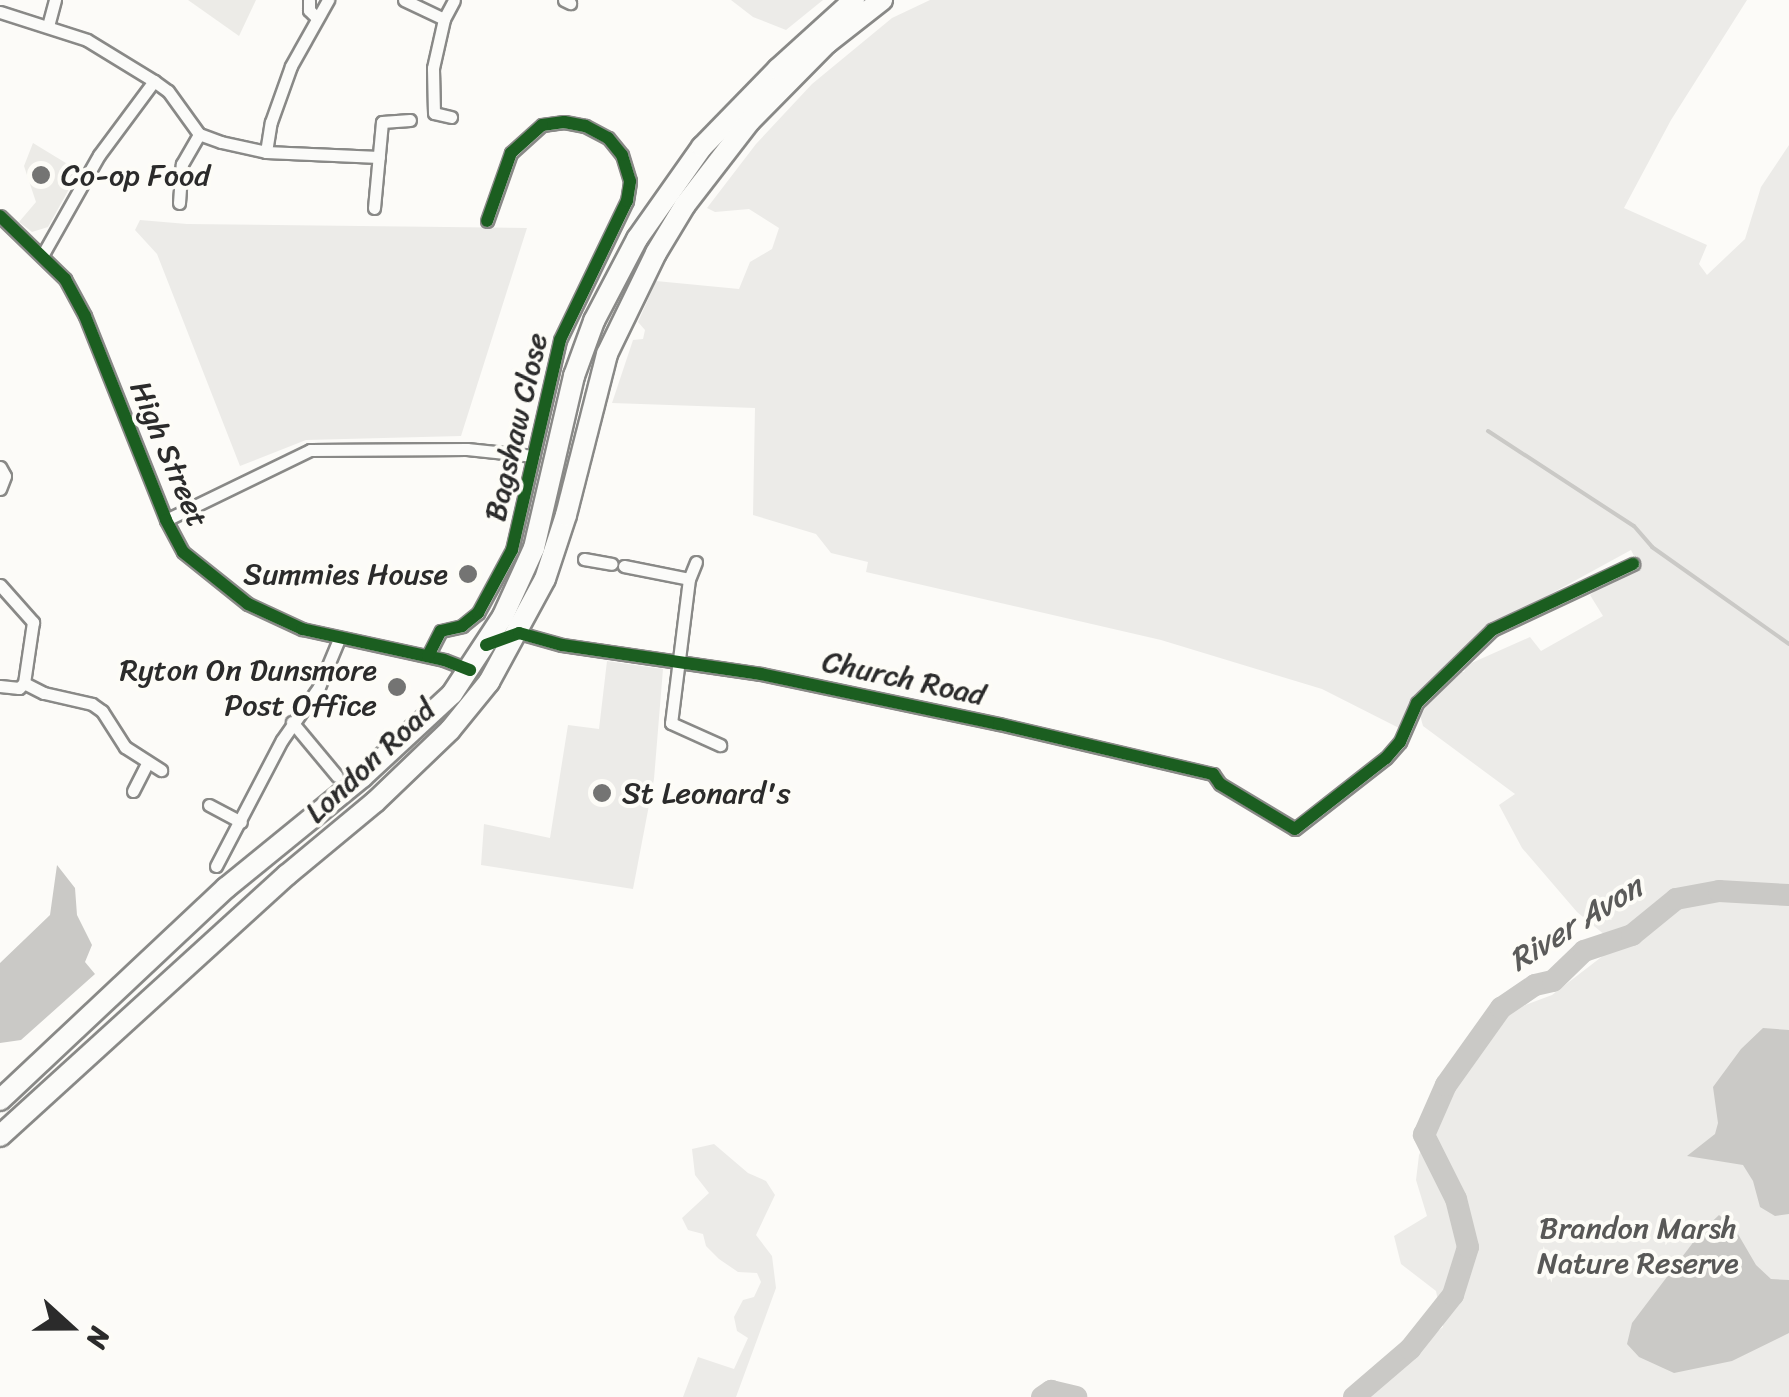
<!DOCTYPE html>
<html>
<head>
<meta charset="utf-8">
<style>
  body { margin:0 }
  #map { position:relative; width:1789px; height:1397px; overflow:hidden; background:#fcfbf8; font-family:Sriracha,sans-serif }
  div>[style] { position:absolute }
  [style*='--x'] { left:calc(var(--x)*1px); top:calc(var(--y)*1px); width:calc(var(--w)*1px); rotate:calc(var(--a)*1deg) }
  .built>* { inset:0; background:#ecebe7 }
  .green>* { inset:0; background:#ecebe8 }
  .water>* { inset:0; background:#cac9c6 }
  .stream>* { height:4px; margin:-2px; padding:0 2px; transform-origin:2px; border-radius:2px; background:#cac9c6 }
  .river>* { height:22px; margin:-11px; padding:0 11px; transform-origin:11px; border-radius:11px; background:#cac9c6 }
  .roads { filter:drop-shadow(2px 0 #898987) drop-shadow(-2px 0 #898987) drop-shadow(0 2px #898987) drop-shadow(0 -2px #898987) }
  .street>* { height:11px; margin:-5.5px; padding:0 5.5px; transform-origin:5.5px; border-radius:5.5px; background:#fbfbf9 }
  .highway>* { height:20px; margin:-10px; padding:0 10px; transform-origin:10px; border-radius:10px; background:#fbfbf9 }
  .cycleway>* { height:12px; margin:-6px; padding:0 6px; transform-origin:6px; border-radius:6px; background:#1b5e20 }
  .dots>* { width:28px; height:28px; translate:-50% -50%; box-sizing:border-box; border:5px solid #fdfcf7; border-radius:50% }
  span { translate:-50% -50%; white-space:nowrap; text-align:center; line-height:1.15; -webkit-text-stroke:8px #fdfcf7; paint-order:stroke }
  .poi-label { font-size:30px; color:#2b2b2b }
  .left { translate:0 -50%; text-align:left }
  .right { translate:-100% -50%; text-align:right }
  .street-label { font-size:30px; color:#2b2b2b }
  .park-label { font-size:30px; color:#585857 }
  .water-label { font-size:32px; color:#5b5b5a; font-style:italic }
  .north { position:absolute; left:20px; top:1277px; width:100px; height:100px; -webkit-text-stroke:8px #fdfcf7; paint-order:stroke; rotate:111deg; font-size:28px; font-weight:700; line-height:40px; text-align:center; color:#2b2b2b }
  .north::after { content:''; display:block; margin:auto; width:35px; height:45px; background:#2b2b2b; clip-path:polygon(50% 0,100% 100%,50% 72%,0 100%) }
</style>
</head>
<body>
<div id="map">
  <div class="built">
    <i style="clip-path:polygon(188px 0,256px 0,239px 36px)"></i>
    <i style="clip-path:polygon(33px 143px,79px 171px,48px 227px,32px 232px,19px 222px,36px 202px,24px 166px)"></i>
  </div>
  <div class="green">
    <i style="clip-path:polygon(731px 0,823px 0,786px 30px,753px 17px)"></i>
    <i style="clip-path:polygon(930px 0,1747px 0,1671px 120px,1624px 208px,1707px 245px,1699px 264px,1707px 275px,1745px 239px,1761px 187px,1789px 145px,1789px 1397px,1355px 1397px,1443px 1327px,1436px 1291px,1401px 1264px,1394px 1236px,1427px 1216px,1416px 1180px,1419px 1155px,1453px 1083px,1509px 1011px,1552px 995px,1617px 945px,1577px 912px,1522px 848px,1499px 805px,1515px 794px,1423px 726px,1420px 715px,1453px 672px,1464px 672px,1467px 665px,1530px 637px,1541px 651px,1603px 616px,1590px 595px,1636px 560px,1631px 550px,1490px 627px,1401px 729px,1322px 689px,1161px 640px,866px 572px,868px 562px,831px 553px,816px 534px,753px 515px,755px 408px,612px 403px,633px 340px,643px 339px,645px 330px,638px 322px,656px 281px,739px 289px,750px 262px,772px 249px,779px 228px,749px 209px,715px 212px,707px 208px,756px 144px,812px 84px,892px 18px)"></i>
    <i style="clip-path:polygon(140px 220px,187px 224px,527px 228px,461px 436px,306px 440px,240px 466px,157px 254px,135px 230px)"></i>
    <i style="clip-path:polygon(607px 661px,663px 669px,654px 779px,633px 889px,481px 865px,484px 824px,550px 838px,568px 725px,599px 729px)"></i>
    <i style="clip-path:polygon(714px 1144px,748px 1173px,766px 1181px,775px 1195px,756px 1235px,772px 1256px,776px 1288px,736px 1397px,683px 1397px,698px 1357px,734px 1369px,748px 1338px,737px 1331px,734px 1317px,743px 1300px,754px 1297px,761px 1282px,757px 1273px,738px 1272px,719px 1259px,706px 1246px,703px 1234px,688px 1230px,682px 1218px,709px 1193px,695px 1175px,692px 1149px)"></i>
  </div>
  <div class="water">
    <i style="clip-path:polygon(57px 865px,75px 888px,77px 915px,92px 945px,85px 962px,95px 974px,21px 1040px,0 1043px,0 963px,50px 915px)"></i>
    <i style="clip-path:polygon(1763px 1028px,1789px 1030px,1789px 1214px,1775px 1216px,1760px 1207px,1753px 1181px,1743px 1165px,1687px 1156px,1715px 1134px,1718px 1123px,1713px 1087px,1741px 1049px)"></i>
    <i style="clip-path:polygon(1719px 1215px,1735px 1229px,1756px 1265px,1771px 1279px,1789px 1280px,1789px 1333px,1732px 1361px,1674px 1373px,1639px 1357px,1627px 1344px,1632px 1323px,1701px 1232px)"></i>
  </div>
  <div class="stream">
    <i style="--x:1488;--y:431;--w:174;--a:33.1"></i>
    <i style="--x:1634;--y:526;--w:28;--a:49"></i>
    <i style="--x:1652;--y:547;--w:168;--a:35.3"></i>
  </div>
  <div class="river">
    <i style="--x:1042;--y:1397;--w:11;--a:-34"></i>
    <i style="--x:1051;--y:1391;--w:26;--a:13"></i>
    <i style="--x:1354;--y:1397;--w:74;--a:-40.6"></i>
    <i style="--x:1410;--y:1349;--w:69;--a:-51.5"></i>
    <i style="--x:1453;--y:1295;--w:50;--a:-72.6"></i>
    <i style="--x:1468;--y:1247;--w:49;--a:-104"></i>
    <i style="--x:1456;--y:1199;--w:72;--a:-116.6"></i>
    <i style="--x:1424;--y:1135;--w:55;--a:-66.3"></i>
    <i style="--x:1446;--y:1085;--w:95;--a:-54.5"></i>
    <i style="--x:1501;--y:1008;--w:41;--a:-34.1"></i>
    <i style="--x:1535;--y:985;--w:18;--a:-13"></i>
    <i style="--x:1553;--y:981;--w:43;--a:-44.1"></i>
    <i style="--x:1584;--y:951;--w:51;--a:-18.4"></i>
    <i style="--x:1632;--y:935;--w:57;--a:-39.3"></i>
    <i style="--x:1676;--y:899;--w:44;--a:-10.5"></i>
    <i style="--x:1719;--y:891;--w:70;--a:3.3"></i>
  </div>
  <div class="roads">
    <div class="street">
      <i style="--x:309;--y:0;--w:10;--a:90"></i>
      <i style="--x:309;--y:10;--w:11;--a:45"></i>
      <i style="--x:404;--y:0;--w:44;--a:25.4"></i>
      <i style="--x:564;--y:0;--w:7;--a:27"></i>
      <i style="--x:0;--y:12;--w:91;--a:17.8"></i>
      <i style="--x:87;--y:40;--w:79;--a:31.5"></i>
      <i style="--x:154;--y:81;--w:92;--a:126.6"></i>
      <i style="--x:99;--y:155;--w:114;--a:119.5"></i>
      <i style="--x:48;--y:26;--w:27;--a:-75"></i>
      <i style="--x:154;--y:81;--w:17;--a:36"></i>
      <i style="--x:168;--y:91;--w:53;--a:54.2"></i>
      <i style="--x:199;--y:134;--w:23;--a:20"></i>
      <i style="--x:221;--y:142;--w:46;--a:12.5"></i>
      <i style="--x:266;--y:152;--w:113;--a:2.5"></i>
      <i style="--x:451;--y:117;--w:17;--a:-167"></i>
      <i style="--x:434;--y:113;--w:45;--a:-91.3"></i>
      <i style="--x:433;--y:68;--w:50;--a:-77.3"></i>
      <i style="--x:444;--y:19;--w:21;--a:-62"></i>
      <i style="--x:266;--y:152;--w:30;--a:-81"></i>
      <i style="--x:271;--y:122;--w:59;--a:-70.3"></i>
      <i style="--x:291;--y:66;--w:76;--a:-60.7"></i>
      <i style="--x:179;--y:203;--w:39;--a:-86"></i>
      <i style="--x:182;--y:164;--w:34;--a:-60"></i>
      <i style="--x:374;--y:208;--w:86;--a:-84.7"></i>
      <i style="--x:382;--y:122;--w:28;--a:-4"></i>
      <i style="--x:0;--y:216;--w:91;--a:44.1"></i>
      <i style="--x:65;--y:279;--w:42;--a:61.6"></i>
      <i style="--x:85;--y:316;--w:219;--a:68.3"></i>
      <i style="--x:166;--y:520;--w:36;--a:62"></i>
      <i style="--x:183;--y:552;--w:83;--a:38.7"></i>
      <i style="--x:248;--y:604;--w:60;--a:24.8"></i>
      <i style="--x:302;--y:629;--w:145;--a:12.3"></i>
      <i style="--x:444;--y:660;--w:28;--a:21"></i>
      <i style="--x:0;--y:467;--w:10;--a:61"></i>
      <i style="--x:5;--y:476;--w:14;--a:111"></i>
      <i style="--x:166;--y:520;--w:160;--a:-25.9"></i>
      <i style="--x:310;--y:450;--w:157;--a:-0.4"></i>
      <i style="--x:467;--y:449;--w:67;--a:6"></i>
      <i style="--x:584;--y:559;--w:28;--a:10"></i>
      <i style="--x:696;--y:562;--w:18;--a:112"></i>
      <i style="--x:689;--y:579;--w:145;--a:97.1"></i>
      <i style="--x:671;--y:723;--w:54;--a:24.2"></i>
      <i style="--x:624;--y:566;--w:66;--a:11.3"></i>
      <i style="--x:0;--y:585;--w:50;--a:48.3"></i>
      <i style="--x:33;--y:622;--w:62;--a:98.4"></i>
      <i style="--x:486;--y:645;--w:35;--a:-20"></i>
      <i style="--x:519;--y:633;--w:45;--a:15.6"></i>
      <i style="--x:562;--y:645;--w:201;--a:8.3"></i>
      <i style="--x:761;--y:674;--w:243;--a:11.9"></i>
      <i style="--x:999;--y:724;--w:220;--a:13.2"></i>
      <i style="--x:1213;--y:774;--w:12;--a:55"></i>
      <i style="--x:1220;--y:784;--w:87;--a:31"></i>
      <i style="--x:1295;--y:829;--w:115;--a:-38"></i>
      <i style="--x:1386;--y:758;--w:21;--a:-49"></i>
      <i style="--x:1400;--y:742;--w:43;--a:-66.4"></i>
      <i style="--x:1417;--y:703;--w:105;--a:-44.2"></i>
      <i style="--x:1492;--y:630;--w:156;--a:-25.1"></i>
      <i style="--x:428;--y:656;--w:28;--a:-63"></i>
      <i style="--x:441;--y:631;--w:22;--a:-13"></i>
      <i style="--x:462;--y:626;--w:21;--a:-39"></i>
      <i style="--x:478;--y:613;--w:72;--a:-61.6"></i>
      <i style="--x:512;--y:550;--w:215;--a:-77.1"></i>
      <i style="--x:560;--y:340;--w:154;--a:-64.3"></i>
      <i style="--x:627;--y:201;--w:20;--a:-81"></i>
      <i style="--x:630;--y:181;--w:27;--a:-107"></i>
      <i style="--x:622;--y:155;--w:22;--a:-129"></i>
      <i style="--x:608;--y:138;--w:26;--a:-152"></i>
      <i style="--x:585;--y:126;--w:21;--a:-169"></i>
      <i style="--x:564;--y:122;--w:22;--a:172"></i>
      <i style="--x:542;--y:125;--w:42;--a:137.9"></i>
      <i style="--x:511;--y:153;--w:72;--a:109.4"></i>
      <i style="--x:24;--y:683;--w:22;--a:27"></i>
      <i style="--x:44;--y:693;--w:49;--a:12.9"></i>
      <i style="--x:92;--y:704;--w:12;--a:35"></i>
      <i style="--x:102;--y:711;--w:43;--a:57.4"></i>
      <i style="--x:125;--y:747;--w:43;--a:32.6"></i>
      <i style="--x:0;--y:686;--w:19;--a:6"></i>
      <i style="--x:19;--y:688;--w:7;--a:-45"></i>
      <i style="--x:292;--y:722;--w:70;--a:50.2"></i>
      <i style="--x:133;--y:791;--w:30;--a:-63"></i>
      <i style="--x:209;--y:805;--w:36;--a:28"></i>
      <i style="--x:216;--y:866;--w:142;--a:-62.4"></i>
      <i style="--x:282;--y:740;--w:65;--a:-55.1"></i>
      <i style="--x:319;--y:687;--w:52;--a:-67.4"></i>
    </div>
    <div class="highway">
      <i style="--x:0;--y:1100;--w:310;--a:-43.2"></i>
      <i style="--x:226;--y:888;--w:176;--a:-39.2"></i>
      <i style="--x:362;--y:777;--w:122;--a:-42.7"></i>
      <i style="--x:452;--y:694;--w:93;--a:-56.8"></i>
      <i style="--x:503;--y:616;--w:75;--a:-65.5"></i>
      <i style="--x:534;--y:548;--w:177;--a:-76.9"></i>
      <i style="--x:574;--y:376;--w:59;--a:-70"></i>
      <i style="--x:594;--y:321;--w:93;--a:-62.3"></i>
      <i style="--x:637;--y:239;--w:113;--a:-54.8"></i>
      <i style="--x:702;--y:147;--w:109;--a:-45.7"></i>
      <i style="--x:778;--y:69;--w:103;--a:-42.2"></i>
      <i style="--x:0;--y:1136;--w:388;--a:-42.3"></i>
      <i style="--x:287;--y:875;--w:114;--a:-39.7"></i>
      <i style="--x:375;--y:802;--w:104;--a:-43.8"></i>
      <i style="--x:450;--y:730;--w:62;--a:-50.9"></i>
      <i style="--x:489;--y:682;--w:117;--a:-61.5"></i>
      <i style="--x:545;--y:579;--w:67;--a:-71.8"></i>
      <i style="--x:566;--y:515;--w:166;--a:-75.7"></i>
      <i style="--x:607;--y:354;--w:112;--a:-64.1"></i>
      <i style="--x:656;--y:253;--w:56;--a:-58.9"></i>
      <i style="--x:685;--y:205;--w:106;--a:-52.3"></i>
      <i style="--x:750;--y:121;--w:110;--a:-45.4"></i>
      <i style="--x:827;--y:43;--w:70;--a:-38"></i>
    </div>
  </div>
  <div class="cycleway">
    <i style="--x:0;--y:216;--w:91;--a:44.1"></i>
    <i style="--x:65;--y:279;--w:42;--a:61.6"></i>
    <i style="--x:85;--y:316;--w:219;--a:68.3"></i>
    <i style="--x:166;--y:520;--w:36;--a:62"></i>
    <i style="--x:183;--y:552;--w:83;--a:38.7"></i>
    <i style="--x:248;--y:604;--w:60;--a:24.8"></i>
    <i style="--x:302;--y:629;--w:145;--a:12.3"></i>
    <i style="--x:444;--y:660;--w:28;--a:21"></i>
    <i style="--x:486;--y:645;--w:35;--a:-20"></i>
    <i style="--x:519;--y:633;--w:45;--a:15.6"></i>
    <i style="--x:562;--y:645;--w:201;--a:8.3"></i>
    <i style="--x:761;--y:674;--w:243;--a:11.9"></i>
    <i style="--x:999;--y:724;--w:220;--a:13.2"></i>
    <i style="--x:1213;--y:774;--w:12;--a:55"></i>
    <i style="--x:1220;--y:784;--w:87;--a:31"></i>
    <i style="--x:1295;--y:829;--w:115;--a:-38"></i>
    <i style="--x:1386;--y:758;--w:21;--a:-49"></i>
    <i style="--x:1400;--y:742;--w:43;--a:-66.4"></i>
    <i style="--x:1417;--y:703;--w:105;--a:-44.2"></i>
    <i style="--x:1492;--y:630;--w:156;--a:-25.1"></i>
    <i style="--x:428;--y:656;--w:28;--a:-63"></i>
    <i style="--x:441;--y:631;--w:22;--a:-13"></i>
    <i style="--x:462;--y:626;--w:21;--a:-39"></i>
    <i style="--x:478;--y:613;--w:72;--a:-61.6"></i>
    <i style="--x:512;--y:550;--w:215;--a:-77.1"></i>
    <i style="--x:560;--y:340;--w:154;--a:-64.3"></i>
    <i style="--x:627;--y:201;--w:20;--a:-81"></i>
    <i style="--x:630;--y:181;--w:27;--a:-107"></i>
    <i style="--x:622;--y:155;--w:22;--a:-129"></i>
    <i style="--x:608;--y:138;--w:26;--a:-152"></i>
    <i style="--x:585;--y:126;--w:21;--a:-169"></i>
    <i style="--x:564;--y:122;--w:22;--a:172"></i>
    <i style="--x:542;--y:125;--w:42;--a:137.9"></i>
    <i style="--x:511;--y:153;--w:72;--a:109.4"></i>
  </div>
  <div class="dots">
    <i style="left:41px;top:175px;background:#747473"></i>
    <i style="left:468px;top:574px;background:#747473"></i>
    <i style="left:397px;top:687px;background:#747473"></i>
    <i style="left:602px;top:793px;background:#747473"></i>
  </div>
  <div class="poi-label">
    <span class="left" style="left:61px;top:175px">Co-op Food</span>
    <span class="right" style="left:448px;top:574px">Summies House</span>
    <span class="right" style="left:377px;top:687px">Ryton On Dunsmore<br>Post Office</span>
    <span class="left" style="left:622px;top:793px">St Leonard's</span>
  </div>
  <div class="street-label">
    <span style="left:516px;top:427px;rotate:-77deg">Bagshaw Close</span>
    <span style="left:169px;top:454px;rotate:67deg">High Street</span>
    <span style="left:904px;top:678px;rotate:12deg">Church Road</span>
    <span style="left:370px;top:761px;rotate:-43deg">London Road</span>
  </div>
  <div class="park-label">
    <span style="left:1638px;top:1245px">Brandon Marsh<br>Nature Reserve</span>
  </div>
  <div class="water-label">
    <span style="left:1576px;top:924px;rotate:-32deg">River Avon</span>
  </div>
  <div class="north">N</div>
</div>
</body>
</html>
